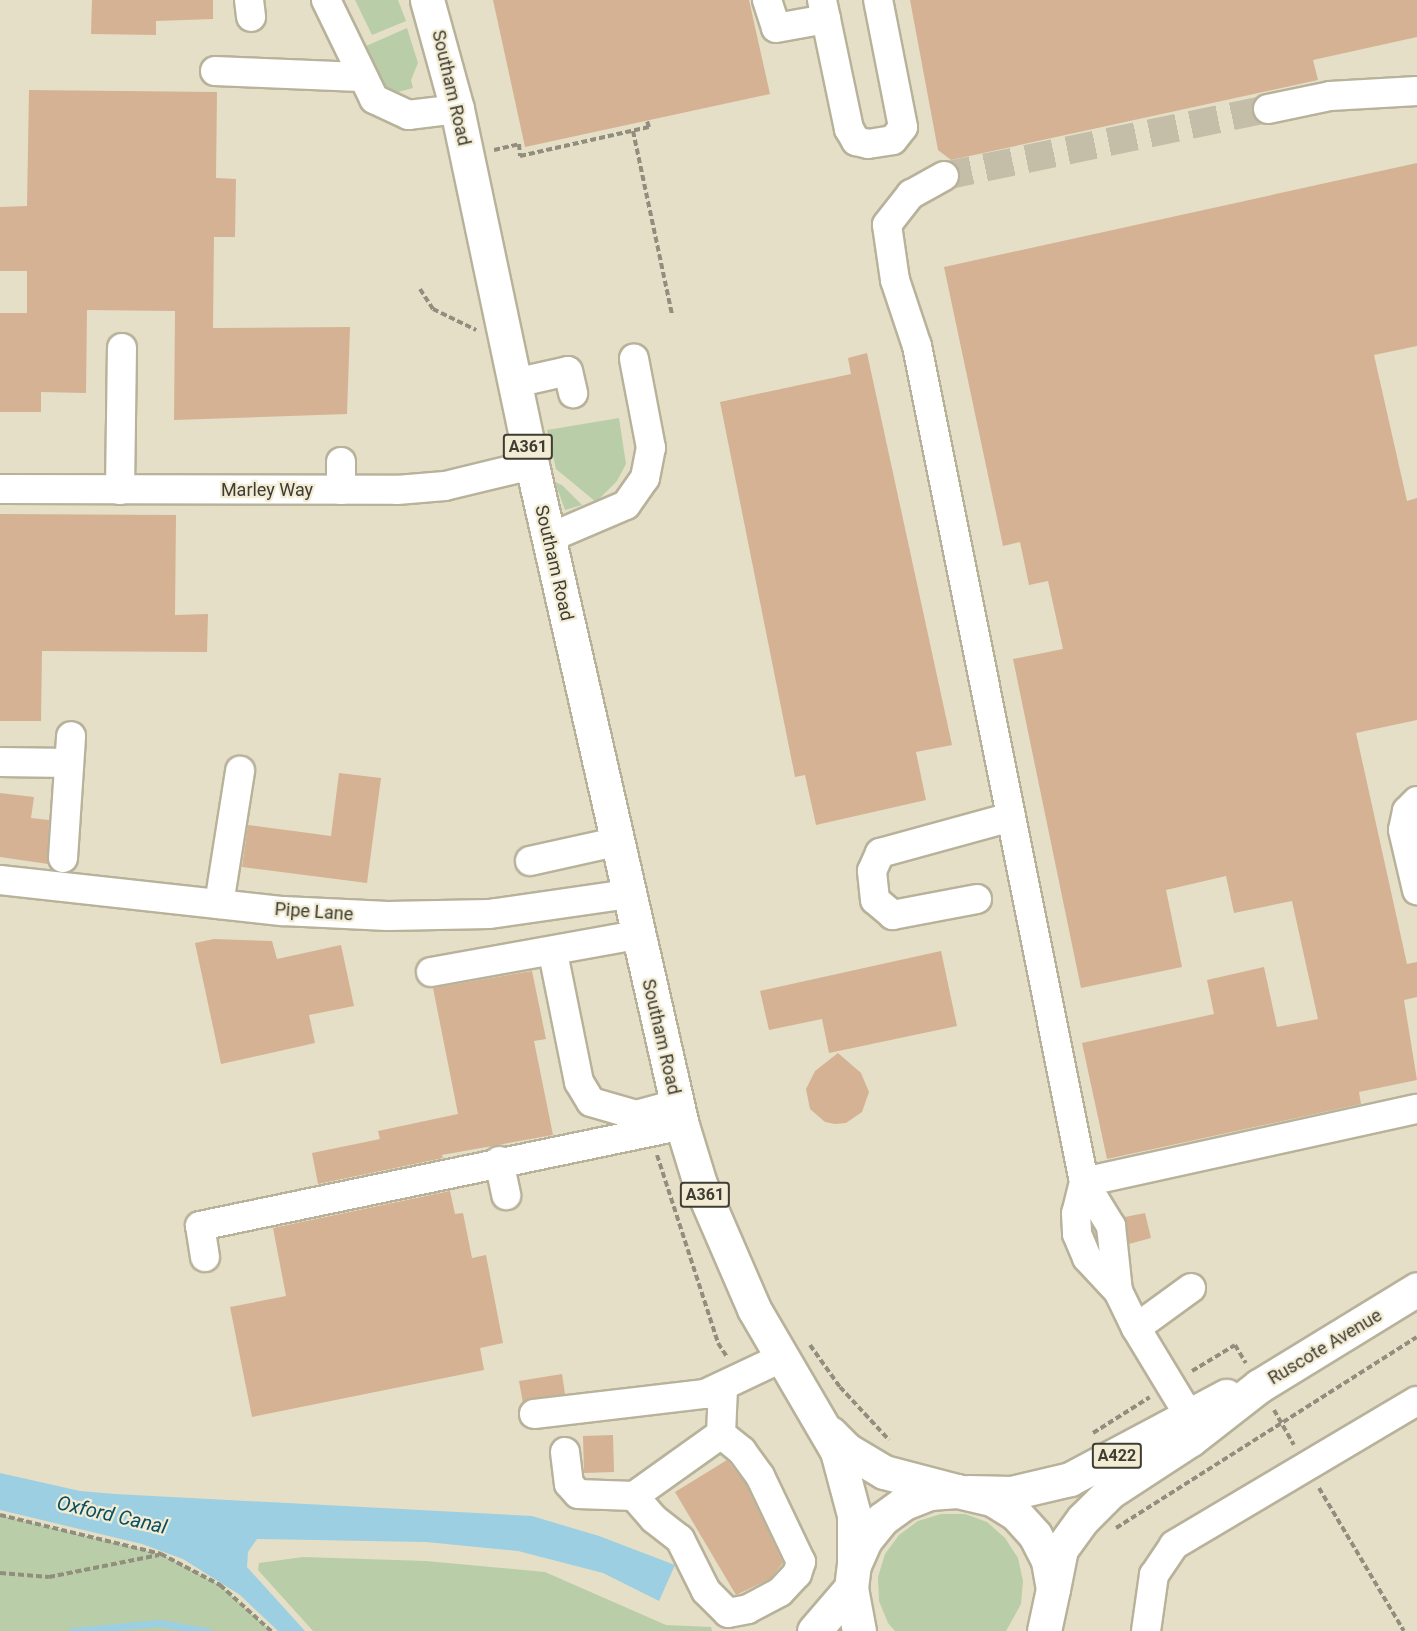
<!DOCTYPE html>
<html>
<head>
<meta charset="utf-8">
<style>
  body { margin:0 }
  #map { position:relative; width:1417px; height:1631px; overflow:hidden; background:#e5dfc7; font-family:Roboto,sans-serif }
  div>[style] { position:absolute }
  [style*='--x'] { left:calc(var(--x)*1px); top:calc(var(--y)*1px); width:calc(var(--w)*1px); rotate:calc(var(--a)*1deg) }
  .green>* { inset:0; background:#b9cea8 }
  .water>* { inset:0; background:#9ccfe2 }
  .stream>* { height:7px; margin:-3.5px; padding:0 3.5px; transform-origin:3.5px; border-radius:3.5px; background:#9ccfe2 }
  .building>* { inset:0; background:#d5b293 }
  .minor-tunnel>* { height:28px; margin-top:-14px; transform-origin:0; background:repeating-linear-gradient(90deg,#c4bea9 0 28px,transparent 0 42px) }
  .path>* { height:4px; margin-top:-2px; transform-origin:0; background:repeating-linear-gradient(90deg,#928e7e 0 6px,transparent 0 9px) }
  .roads { filter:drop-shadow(2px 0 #b8b29b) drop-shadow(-2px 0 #b8b29b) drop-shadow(0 2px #b8b29b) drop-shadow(0 -2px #b8b29b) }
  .minor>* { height:28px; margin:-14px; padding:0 14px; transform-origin:14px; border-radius:14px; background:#fff }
  .major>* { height:33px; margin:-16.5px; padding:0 16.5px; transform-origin:16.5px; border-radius:16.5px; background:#fff }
  .highway>* { height:33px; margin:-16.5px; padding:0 16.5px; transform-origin:16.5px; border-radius:16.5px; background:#fff }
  span { translate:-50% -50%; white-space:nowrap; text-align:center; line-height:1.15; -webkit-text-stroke:4.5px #f2ecd4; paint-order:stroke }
  .shield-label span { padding:2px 4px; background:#f2ecd4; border:2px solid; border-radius:4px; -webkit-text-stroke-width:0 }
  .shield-label { font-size:16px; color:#3e3c33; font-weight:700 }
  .street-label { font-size:18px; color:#3e3c33 }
  .water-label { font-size:20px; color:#084f63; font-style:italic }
</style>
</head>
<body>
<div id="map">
  <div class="green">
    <i style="clip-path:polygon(355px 0,398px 0,406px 21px,372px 35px)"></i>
    <i style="clip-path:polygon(407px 28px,418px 63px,411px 80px,413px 88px,391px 94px,376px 88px,357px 50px)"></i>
    <i style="clip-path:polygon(619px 418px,626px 464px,617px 481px,596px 502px,556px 469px,547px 430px)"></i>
    <i style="clip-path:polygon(555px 482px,562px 485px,582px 505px,565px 510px)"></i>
    <i style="clip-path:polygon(941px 1514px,965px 1514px,987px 1522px,1005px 1538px,1018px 1558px,1023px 1581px,1021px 1604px,1006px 1631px,895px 1631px,888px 1623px,879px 1601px,878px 1577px,885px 1554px,899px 1535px,918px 1521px)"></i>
    <i style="clip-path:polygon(0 1515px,161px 1554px,220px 1585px,271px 1631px,0 1631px)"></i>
    <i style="clip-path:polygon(303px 1557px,426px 1561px,545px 1572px,666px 1625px,711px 1627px,712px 1631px,313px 1631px,258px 1570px,259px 1563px)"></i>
  </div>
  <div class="water">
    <i style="clip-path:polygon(0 1473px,80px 1491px,115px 1494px,532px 1516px,599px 1536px,675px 1565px,659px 1601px,603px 1573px,518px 1551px,426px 1542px,257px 1539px,248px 1552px,247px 1567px,305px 1631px,278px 1631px,240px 1595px,183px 1559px,142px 1544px,0 1510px)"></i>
  </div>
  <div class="stream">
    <i style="--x:72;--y:1631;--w:87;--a:-5.3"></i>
    <i style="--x:159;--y:1623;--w:49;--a:9.5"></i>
  </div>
  <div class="building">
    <i style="clip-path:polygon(92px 0,213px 0,213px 19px,156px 21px,156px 35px,91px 34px)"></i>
    <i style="clip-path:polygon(493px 0,749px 0,770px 94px,525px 147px)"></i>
    <i style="clip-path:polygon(910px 0,1417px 0,1417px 37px,1313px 60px,1318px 80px,951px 160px,938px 150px)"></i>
    <i style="clip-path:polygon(29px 90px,217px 92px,216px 178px,236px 179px,235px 237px,214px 237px,213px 328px,350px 327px,347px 414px,174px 420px,175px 311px,87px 310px,86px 393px,41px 392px,41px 412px,0 412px,0 313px,27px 313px,27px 271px,0 271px,0 207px,27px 206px)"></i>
    <i style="clip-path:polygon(1417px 163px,1417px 346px,1374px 355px,1407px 501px,1417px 498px,1417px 720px,1356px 733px,1407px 964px,1417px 962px,1417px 997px,1404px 1000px,1417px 1080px,1359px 1092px,1361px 1104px,1107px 1159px,1082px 1043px,1214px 1014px,1207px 980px,1264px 967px,1277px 1027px,1318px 1019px,1292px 901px,1234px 913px,1226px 876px,1166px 890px,1182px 967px,1081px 988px,1013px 659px,1063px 649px,1048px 581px,1029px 585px,1020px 542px,1003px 546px,944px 267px)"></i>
    <i style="clip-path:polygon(867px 353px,952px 745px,916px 752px,926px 800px,816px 825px,805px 775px,795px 777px,720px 402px,851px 374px,848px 358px)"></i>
    <i style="clip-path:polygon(0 514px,176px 515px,175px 615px,208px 614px,207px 652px,42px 651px,41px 721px,0 721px)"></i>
    <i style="clip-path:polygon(339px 773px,381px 778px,367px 883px,242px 867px,248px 825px,331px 836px)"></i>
    <i style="clip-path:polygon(0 793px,34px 797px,31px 818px,49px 820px,48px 864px,0 857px)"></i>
    <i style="clip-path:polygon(214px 939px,272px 941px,277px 959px,341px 945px,354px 1006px,309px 1015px,315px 1043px,221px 1064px,195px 943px)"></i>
    <i style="clip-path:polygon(941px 951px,957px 1026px,829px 1053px,822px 1019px,769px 1030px,760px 991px)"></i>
    <i style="clip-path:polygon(532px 971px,546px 1039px,534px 1041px,553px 1135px,442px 1155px,443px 1158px,318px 1184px,312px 1153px,380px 1139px,378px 1131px,458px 1114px,433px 988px)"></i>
    <i style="clip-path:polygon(838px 1053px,861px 1073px,869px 1092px,862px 1112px,846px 1123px,835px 1124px,825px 1122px,810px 1109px,806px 1089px,815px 1071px)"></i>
    <i style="clip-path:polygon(450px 1191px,455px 1214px,463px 1213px,472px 1258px,486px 1255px,503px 1343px,480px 1348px,484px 1370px,252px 1417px,230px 1307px,286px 1296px,273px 1228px)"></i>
    <i style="clip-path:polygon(1145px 1213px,1151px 1238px,1129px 1244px,1125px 1217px)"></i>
    <i style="clip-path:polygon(562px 1374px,565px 1394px,523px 1403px,519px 1381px)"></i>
    <i style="clip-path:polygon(613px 1435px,614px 1472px,584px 1473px,583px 1436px)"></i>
    <i style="clip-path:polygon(727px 1460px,746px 1484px,783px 1563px,770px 1579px,736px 1595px,675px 1492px)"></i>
  </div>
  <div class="minor-tunnel">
    <i style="--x:944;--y:176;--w:331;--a:-11.7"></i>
  </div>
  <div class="path">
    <i style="--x:633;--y:131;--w:187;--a:78"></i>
    <i style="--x:494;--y:150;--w:26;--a:-13"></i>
    <i style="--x:519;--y:144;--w:12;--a:85"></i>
    <i style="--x:520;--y:156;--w:132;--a:-12.7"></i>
    <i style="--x:649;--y:127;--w:6;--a:-108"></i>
    <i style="--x:420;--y:289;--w:24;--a:57"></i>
    <i style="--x:433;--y:309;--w:48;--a:26"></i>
    <i style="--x:657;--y:1155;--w:198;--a:72"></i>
    <i style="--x:718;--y:1343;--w:17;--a:57"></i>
    <i style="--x:810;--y:1345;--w:52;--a:54.5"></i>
    <i style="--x:840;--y:1387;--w:72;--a:47.2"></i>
    <i style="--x:1192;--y:1371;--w:50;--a:-31.2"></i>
    <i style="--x:1235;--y:1345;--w:21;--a:59"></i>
    <i style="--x:1274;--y:1410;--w:40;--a:60.3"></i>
    <i style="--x:1093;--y:1433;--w:67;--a:-32.3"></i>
    <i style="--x:1319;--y:1488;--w:166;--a:59.3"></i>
    <i style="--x:0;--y:1515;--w:166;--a:13.6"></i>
    <i style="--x:161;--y:1554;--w:67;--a:27.7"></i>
    <i style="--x:220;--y:1585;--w:69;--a:42"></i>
    <i style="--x:1116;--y:1528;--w:356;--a:-32.4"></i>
    <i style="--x:0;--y:1573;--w:49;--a:4.7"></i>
    <i style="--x:49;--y:1577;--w:112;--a:-11.3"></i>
  </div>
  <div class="roads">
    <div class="minor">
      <i style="--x:249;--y:0;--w:17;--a:83"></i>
      <i style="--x:326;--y:0;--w:110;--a:64.1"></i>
      <i style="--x:374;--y:99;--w:38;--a:25"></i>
      <i style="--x:408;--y:115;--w:49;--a:-7"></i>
      <i style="--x:767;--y:0;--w:29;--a:72"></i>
      <i style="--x:776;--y:28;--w:51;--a:-10.2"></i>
      <i style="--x:822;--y:0;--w:132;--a:78.2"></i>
      <i style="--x:849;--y:129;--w:14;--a:60"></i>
      <i style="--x:856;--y:141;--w:12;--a:14"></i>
      <i style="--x:868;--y:144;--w:25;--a:-9"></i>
      <i style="--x:893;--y:140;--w:16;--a:-52"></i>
      <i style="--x:903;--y:127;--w:129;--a:-101.1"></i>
      <i style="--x:215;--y:71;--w:145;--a:2.4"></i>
      <i style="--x:1268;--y:109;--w:63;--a:-11.8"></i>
      <i style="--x:1330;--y:96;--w:87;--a:-3.3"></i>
      <i style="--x:944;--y:176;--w:38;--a:151"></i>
      <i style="--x:911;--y:194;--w:39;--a:128"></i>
      <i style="--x:887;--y:225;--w:56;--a:81.7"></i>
      <i style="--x:895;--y:280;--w:70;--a:71.6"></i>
      <i style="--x:917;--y:346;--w:853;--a:78.7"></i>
      <i style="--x:1084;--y:1182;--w:52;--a:58.5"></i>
      <i style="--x:1111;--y:1226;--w:65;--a:83.9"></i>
      <i style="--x:1118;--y:1291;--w:41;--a:64.1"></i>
      <i style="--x:1136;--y:1328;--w:100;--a:58.8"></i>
      <i style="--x:515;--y:383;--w:54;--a:-12.8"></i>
      <i style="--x:568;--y:371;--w:23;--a:77"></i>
      <i style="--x:341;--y:462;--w:28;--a:90"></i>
      <i style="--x:0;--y:489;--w:397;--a:0.1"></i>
      <i style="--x:397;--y:490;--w:48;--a:-4.8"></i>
      <i style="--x:445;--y:486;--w:89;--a:-13.6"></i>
      <i style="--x:120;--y:490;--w:142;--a:-89.2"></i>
      <i style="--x:549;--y:538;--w:84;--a:-23.2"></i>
      <i style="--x:626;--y:505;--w:33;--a:-55"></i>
      <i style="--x:645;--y:478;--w:31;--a:-79"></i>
      <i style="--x:651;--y:448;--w:91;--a:-100.8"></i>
      <i style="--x:0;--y:762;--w:69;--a:0.8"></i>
      <i style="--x:1417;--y:801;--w:14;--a:135"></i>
      <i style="--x:1407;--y:811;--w:19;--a:102"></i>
      <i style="--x:1403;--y:830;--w:62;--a:76.9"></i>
      <i style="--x:63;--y:858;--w:122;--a:-86.2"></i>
      <i style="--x:530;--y:861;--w:88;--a:-12.5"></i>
      <i style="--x:0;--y:880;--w:285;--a:6.3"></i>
      <i style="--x:283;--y:911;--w:105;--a:2.7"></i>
      <i style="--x:388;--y:916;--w:101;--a:-1.1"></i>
      <i style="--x:489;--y:914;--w:140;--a:-8.2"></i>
      <i style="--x:977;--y:899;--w:86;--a:169.2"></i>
      <i style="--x:893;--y:915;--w:23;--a:-140"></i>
      <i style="--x:875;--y:900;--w:29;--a:-96"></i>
      <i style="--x:872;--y:871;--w:20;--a:-66"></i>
      <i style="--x:880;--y:853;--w:136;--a:-15.4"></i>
      <i style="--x:219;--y:904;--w:135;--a:-81"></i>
      <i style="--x:553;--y:953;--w:132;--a:78.6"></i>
      <i style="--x:579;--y:1082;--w:23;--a:59"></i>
      <i style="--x:591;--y:1102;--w:47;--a:16.1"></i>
      <i style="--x:636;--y:1115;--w:42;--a:-15"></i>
      <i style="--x:431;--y:972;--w:209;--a:-10.2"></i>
      <i style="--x:499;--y:1161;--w:35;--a:78"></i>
      <i style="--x:1084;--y:1182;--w:341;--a:-12.4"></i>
      <i style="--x:1084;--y:1182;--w:32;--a:104"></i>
      <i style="--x:1076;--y:1213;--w:21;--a:87"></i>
      <i style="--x:1077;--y:1234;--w:26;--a:67"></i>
      <i style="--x:1087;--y:1258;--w:45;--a:46.8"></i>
      <i style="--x:205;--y:1257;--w:31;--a:-99"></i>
      <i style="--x:200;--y:1226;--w:492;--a:-11.8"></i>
      <i style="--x:1136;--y:1328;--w:68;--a:-36"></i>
      <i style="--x:534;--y:1414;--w:172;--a:-6.7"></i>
      <i style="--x:705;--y:1394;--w:84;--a:-25.3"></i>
      <i style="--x:721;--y:1434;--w:107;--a:144.5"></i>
      <i style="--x:634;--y:1496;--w:30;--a:49"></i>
      <i style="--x:654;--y:1519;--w:33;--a:38"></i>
      <i style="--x:680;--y:1539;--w:58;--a:63.4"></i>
      <i style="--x:706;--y:1591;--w:31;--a:45"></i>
      <i style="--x:728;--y:1613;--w:20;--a:-11"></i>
      <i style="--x:748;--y:1609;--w:36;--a:-28"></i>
      <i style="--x:780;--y:1592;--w:25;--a:-47"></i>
      <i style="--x:797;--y:1574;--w:13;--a:-72"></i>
      <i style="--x:801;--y:1562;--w:95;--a:-115.5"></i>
      <i style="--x:760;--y:1476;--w:31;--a:-126"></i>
      <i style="--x:742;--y:1451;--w:27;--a:-141"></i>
      <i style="--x:721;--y:1434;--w:45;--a:-87.5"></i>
      <i style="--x:565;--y:1452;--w:32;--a:83"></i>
      <i style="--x:569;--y:1484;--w:13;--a:48"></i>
      <i style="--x:578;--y:1494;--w:56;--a:2"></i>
      <i style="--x:1146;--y:1631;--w:57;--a:-81.9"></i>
      <i style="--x:1154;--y:1575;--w:36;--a:-56"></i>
      <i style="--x:1174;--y:1545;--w:282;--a:-30.7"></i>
    </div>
    <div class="major">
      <i style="--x:427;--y:0;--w:113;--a:74.6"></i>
      <i style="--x:457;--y:109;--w:364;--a:78.1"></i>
      <i style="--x:532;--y:465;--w:677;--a:77.2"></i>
      <i style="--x:682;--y:1125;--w:62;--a:73"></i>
      <i style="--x:700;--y:1184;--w:136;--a:66.6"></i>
      <i style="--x:754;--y:1309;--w:164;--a:59.7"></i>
      <i style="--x:837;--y:1451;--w:66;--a:75.1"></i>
      <i style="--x:854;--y:1515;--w:50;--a:90"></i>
      <i style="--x:830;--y:1433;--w:24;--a:45"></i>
      <i style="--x:847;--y:1450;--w:43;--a:30.7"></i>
      <i style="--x:884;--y:1472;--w:75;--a:14.6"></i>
      <i style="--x:968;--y:1492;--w:43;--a:1.3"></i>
      <i style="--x:1011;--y:1493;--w:61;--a:-13.3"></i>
      <i style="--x:1070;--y:1479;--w:177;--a:-28"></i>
      <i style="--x:1053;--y:1589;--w:41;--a:-78.7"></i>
      <i style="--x:1061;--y:1549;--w:37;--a:-54"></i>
      <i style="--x:1083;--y:1519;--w:38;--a:-45"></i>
      <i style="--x:1110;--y:1492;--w:97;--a:-33.2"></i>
      <i style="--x:1191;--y:1439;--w:86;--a:-37.9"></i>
      <i style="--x:1259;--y:1386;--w:185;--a:-31.5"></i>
    </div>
    <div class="highway">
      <i style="--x:814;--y:1631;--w:57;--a:-49.3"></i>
      <i style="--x:859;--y:1631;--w:44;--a:-100.5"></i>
      <i style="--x:851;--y:1588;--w:23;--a:-83"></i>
      <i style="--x:854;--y:1565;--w:27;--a:-66"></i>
      <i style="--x:865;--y:1540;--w:27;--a:-51"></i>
      <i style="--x:882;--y:1519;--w:27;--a:-36"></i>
      <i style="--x:904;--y:1503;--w:28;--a:-21"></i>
      <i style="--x:930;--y:1493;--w:27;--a:-4"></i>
      <i style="--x:957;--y:1491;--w:36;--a:13"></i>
      <i style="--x:992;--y:1499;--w:28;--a:32"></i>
      <i style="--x:1016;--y:1514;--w:28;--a:48"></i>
      <i style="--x:1035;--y:1535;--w:29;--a:63"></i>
      <i style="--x:1048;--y:1561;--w:28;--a:80"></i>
      <i style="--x:1053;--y:1589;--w:43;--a:102.1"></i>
    </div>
  </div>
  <div class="shield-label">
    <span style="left:528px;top:447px">A361</span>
    <span style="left:705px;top:1195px">A361</span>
    <span style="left:1117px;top:1456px">A422</span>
  </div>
  <div class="street-label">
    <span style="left:451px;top:88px;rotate:77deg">Southam Road</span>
    <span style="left:267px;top:490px">Marley Way</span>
    <span style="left:554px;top:563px;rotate:77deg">Southam Road</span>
    <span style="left:314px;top:912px;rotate:4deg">Pipe Lane</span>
    <span style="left:661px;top:1037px;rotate:77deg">Southam Road</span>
    <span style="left:1325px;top:1347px;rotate:-31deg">Ruscote Avenue</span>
  </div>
  <div class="water-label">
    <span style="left:112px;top:1515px;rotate:13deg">Oxford Canal</span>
  </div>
</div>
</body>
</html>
